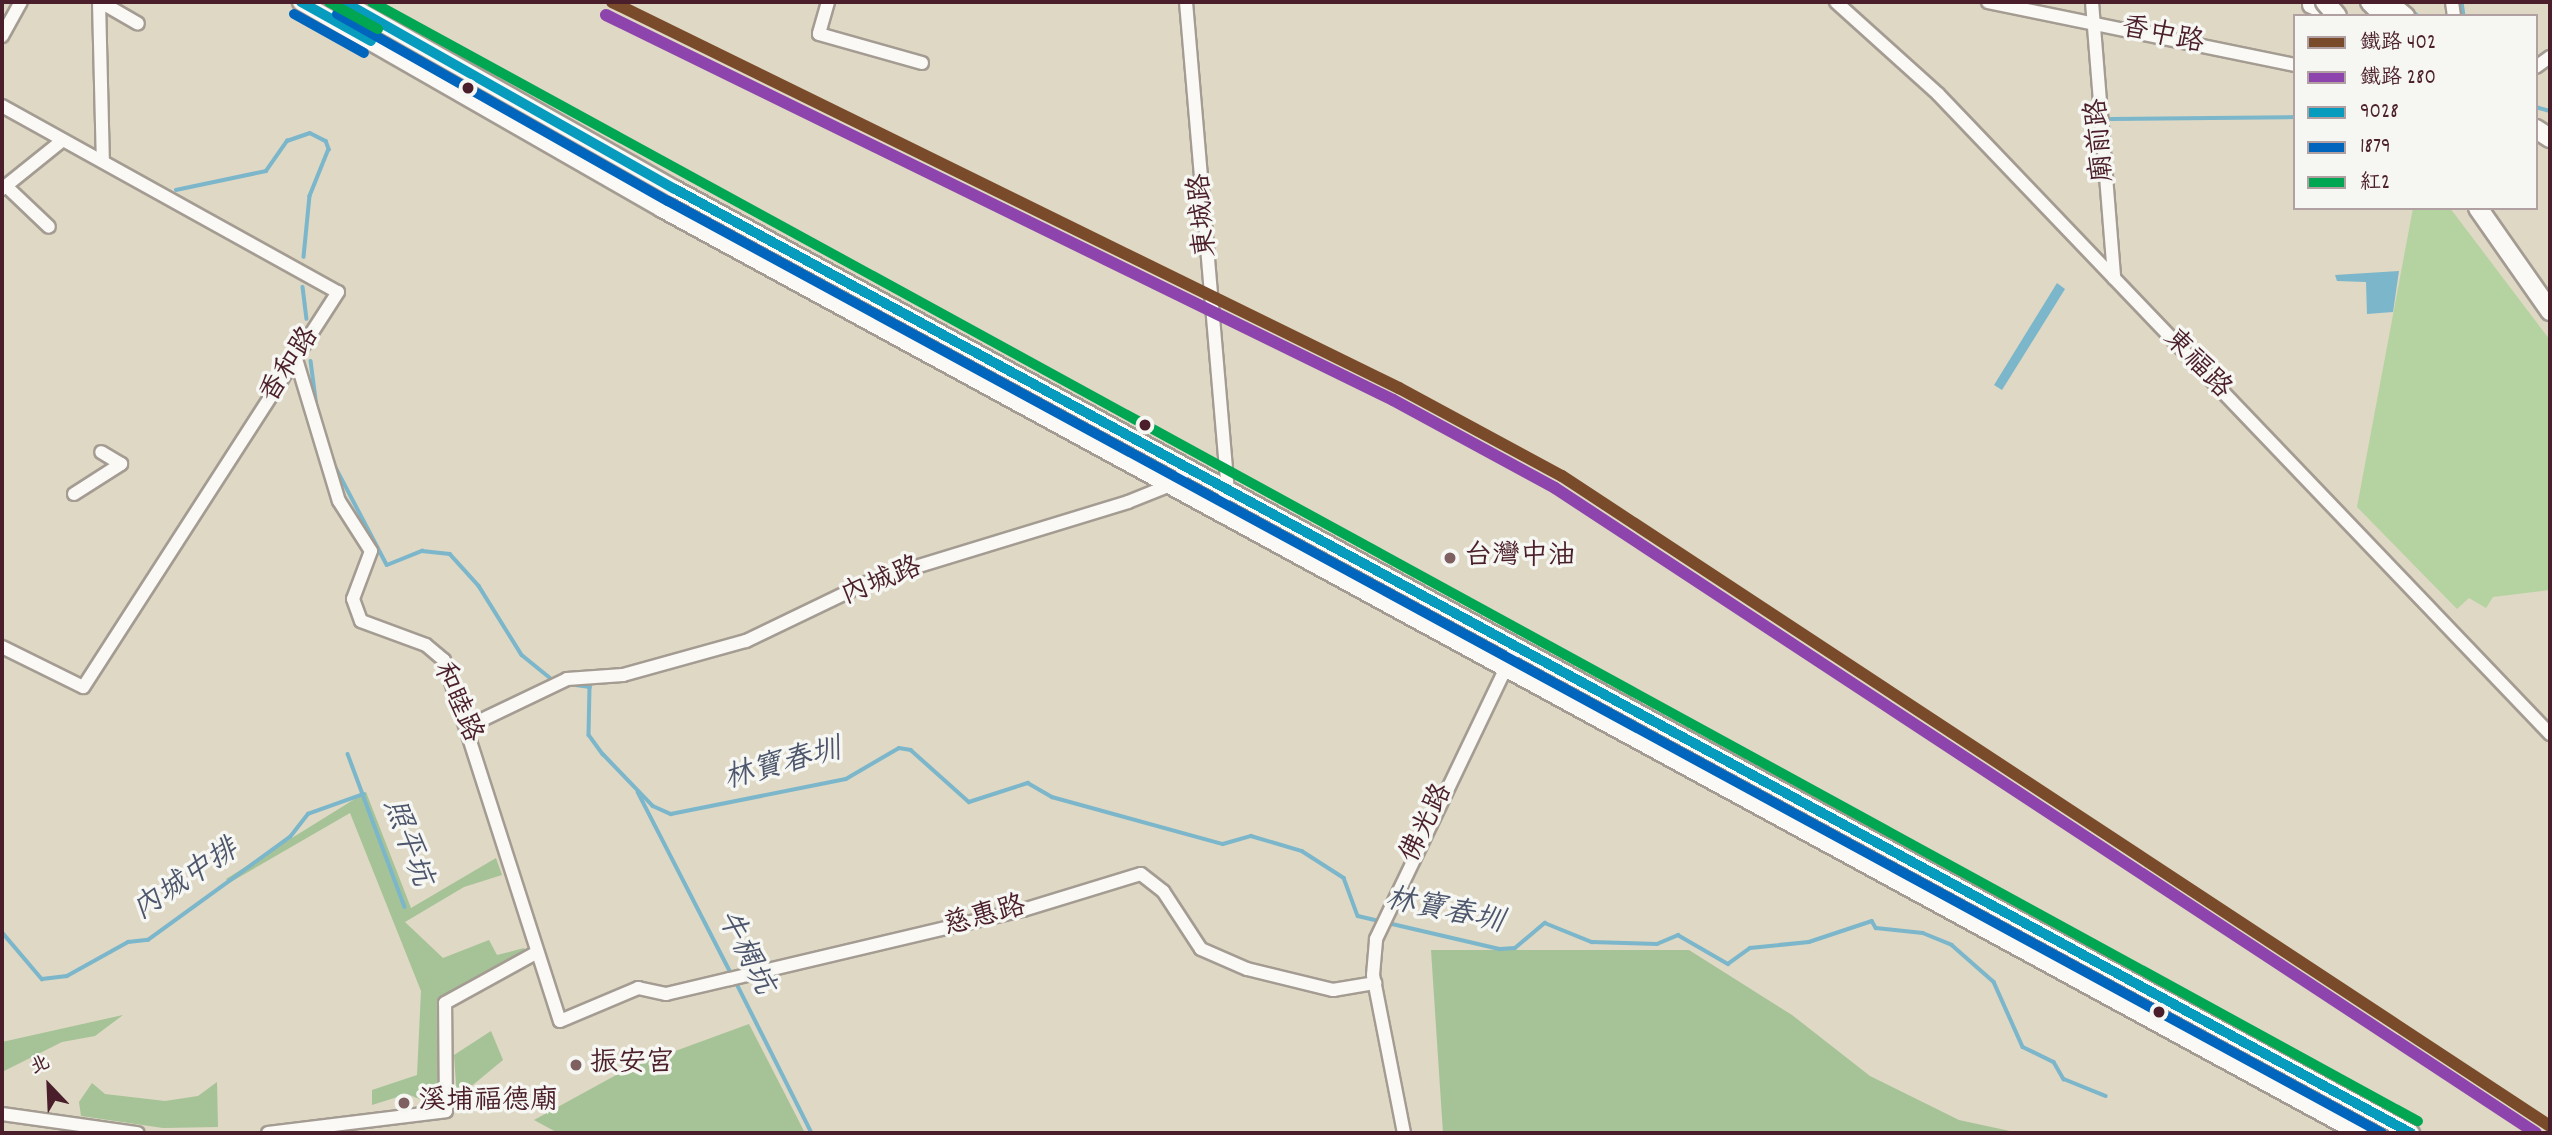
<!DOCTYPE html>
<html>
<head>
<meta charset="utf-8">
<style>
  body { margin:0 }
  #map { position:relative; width:2552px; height:1135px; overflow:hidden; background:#ded8c4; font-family:Dekko,"LXGW WenKai TC",sans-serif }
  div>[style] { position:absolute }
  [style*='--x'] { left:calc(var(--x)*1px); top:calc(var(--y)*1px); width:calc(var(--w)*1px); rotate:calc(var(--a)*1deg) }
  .green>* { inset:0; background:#b5d3a1 }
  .forest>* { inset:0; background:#a5c397 }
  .water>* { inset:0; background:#7bb6cb }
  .stream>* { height:3.5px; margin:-1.75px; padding:0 1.75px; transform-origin:1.75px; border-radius:1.75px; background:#7bb6cb }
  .roads { filter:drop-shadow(2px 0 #a49c92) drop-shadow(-2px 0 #a49c92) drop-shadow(0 2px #a49c92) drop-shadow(0 -2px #a49c92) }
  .minor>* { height:12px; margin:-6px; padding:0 6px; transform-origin:6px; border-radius:6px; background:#faf9f6 }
  .major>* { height:16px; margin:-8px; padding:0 8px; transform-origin:8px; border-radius:8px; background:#faf9f6 }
  .highway>* { height:18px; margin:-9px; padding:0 9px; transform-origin:9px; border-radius:9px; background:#faf9f6 }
  .bridges { filter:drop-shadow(2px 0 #a49c92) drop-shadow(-2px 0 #a49c92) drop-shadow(0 2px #a49c92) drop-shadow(0 -2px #a49c92) }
  .highway-bridge>* { height:18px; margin:-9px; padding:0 9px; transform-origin:9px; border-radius:9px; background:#faf9f6 }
  .bus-1>* { height:10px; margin:-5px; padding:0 5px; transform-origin:5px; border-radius:5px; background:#079bbe }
  .bus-2>* { height:10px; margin:-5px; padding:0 5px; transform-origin:5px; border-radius:5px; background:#0065bd }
  .bus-3>* { height:10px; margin:-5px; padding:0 5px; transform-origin:5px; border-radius:5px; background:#00a651 }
  .rail-1>* { height:12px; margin:-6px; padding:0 6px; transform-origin:6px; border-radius:6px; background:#7a4b2a }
  .rail-2>* { height:12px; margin:-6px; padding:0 6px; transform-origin:6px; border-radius:6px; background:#8e44ad }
  .dots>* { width:19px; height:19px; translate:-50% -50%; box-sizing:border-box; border:4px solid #f6f6f2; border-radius:50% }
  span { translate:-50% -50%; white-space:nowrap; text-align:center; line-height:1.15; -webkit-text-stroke:7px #f6f6f2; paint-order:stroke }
  .street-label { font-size:28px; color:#4a1f2b }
  .poi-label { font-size:28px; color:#4a1f2b }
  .left { translate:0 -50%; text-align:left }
  .water-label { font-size:30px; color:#4d566c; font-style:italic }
  .frame { position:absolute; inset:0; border:4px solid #4a1f2b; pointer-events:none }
  .legend { position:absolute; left:2293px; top:14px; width:245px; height:196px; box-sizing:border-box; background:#f6f6f2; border:2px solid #b1a0a2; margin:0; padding:9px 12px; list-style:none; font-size:21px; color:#4a1f2b }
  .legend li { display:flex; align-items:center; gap:14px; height:35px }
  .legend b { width:35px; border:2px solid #b1a0a2 }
  .north { position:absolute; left:14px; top:1051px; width:70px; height:70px; -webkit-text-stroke:5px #f6f6f2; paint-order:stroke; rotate:337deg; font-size:19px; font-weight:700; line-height:28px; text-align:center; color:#4a1f2b }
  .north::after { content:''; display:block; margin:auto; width:24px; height:32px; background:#4a1f2b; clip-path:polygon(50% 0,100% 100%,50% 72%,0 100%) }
</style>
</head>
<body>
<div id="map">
  <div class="green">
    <i style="clip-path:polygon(2413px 208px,2450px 208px,2550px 340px,2550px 590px,2493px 597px,2486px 608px,2469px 598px,2457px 609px,2357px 507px)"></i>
  </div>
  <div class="forest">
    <i style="clip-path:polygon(366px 792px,411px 908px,496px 858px,502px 875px,464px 887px,405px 922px,443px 958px,489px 940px,497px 955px,524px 948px,527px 954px,437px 1001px,438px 1100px,432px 1104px,407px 1094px,372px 1105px,372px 1090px,417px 1075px,421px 991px,350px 813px,229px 883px,226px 879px)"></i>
    <i style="clip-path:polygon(1431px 950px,1689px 950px,1792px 1015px,1870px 1076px,1959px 1120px,2019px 1133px,1443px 1133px)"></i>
    <i style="clip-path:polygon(123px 1015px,95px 1036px,62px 1042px,2px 1072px,2px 1042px)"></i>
    <i style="clip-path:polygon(749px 1024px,805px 1133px,558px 1133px,534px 1120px,629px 1068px)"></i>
    <i style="clip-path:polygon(491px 1031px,503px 1060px,457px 1098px,454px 1055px)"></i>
    <i style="clip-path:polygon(217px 1082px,218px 1127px,163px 1128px,81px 1116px,79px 1102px,92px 1083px,105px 1094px,165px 1101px,198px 1096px)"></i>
  </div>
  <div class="water">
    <i style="clip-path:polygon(2399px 271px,2393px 312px,2367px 314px,2366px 282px,2337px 281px,2335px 275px)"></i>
    <i style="clip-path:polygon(2057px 283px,2065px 289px,2002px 390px,1994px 385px)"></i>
  </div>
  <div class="stream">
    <i style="--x:2402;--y:2;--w:21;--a:41"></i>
    <i style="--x:2462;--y:2;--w:14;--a:82"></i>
    <i style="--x:2536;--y:107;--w:15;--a:16"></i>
    <i style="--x:2111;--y:119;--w:184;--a:-0.6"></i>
    <i style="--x:176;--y:190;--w:92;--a:-11.9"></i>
    <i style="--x:266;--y:171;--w:37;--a:-55"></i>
    <i style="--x:287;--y:141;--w:24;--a:-19"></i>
    <i style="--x:310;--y:133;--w:18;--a:27"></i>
    <i style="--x:326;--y:141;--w:9;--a:69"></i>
    <i style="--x:329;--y:149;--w:51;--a:112"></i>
    <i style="--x:310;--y:196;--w:61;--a:95.6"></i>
    <i style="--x:303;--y:287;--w:32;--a:83"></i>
    <i style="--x:311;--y:361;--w:46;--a:82.6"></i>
    <i style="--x:333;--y:462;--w:116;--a:62.3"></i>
    <i style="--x:387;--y:565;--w:38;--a:-22"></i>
    <i style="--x:422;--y:551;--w:28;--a:6"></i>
    <i style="--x:450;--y:554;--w:43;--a:47.8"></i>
    <i style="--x:479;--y:586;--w:81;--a:58.1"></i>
    <i style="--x:522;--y:655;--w:40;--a:39"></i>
    <i style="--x:576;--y:685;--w:14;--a:8"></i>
    <i style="--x:590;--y:687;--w:48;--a:91.2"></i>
    <i style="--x:589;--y:735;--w:24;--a:54"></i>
    <i style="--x:603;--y:754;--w:72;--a:46.1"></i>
    <i style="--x:653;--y:806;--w:20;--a:24"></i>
    <i style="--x:671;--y:814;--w:178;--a:-11.3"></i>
    <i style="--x:846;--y:779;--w:61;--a:-30.3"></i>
    <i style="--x:899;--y:748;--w:12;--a:9"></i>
    <i style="--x:911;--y:750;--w:78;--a:41.9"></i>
    <i style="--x:969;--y:802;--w:62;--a:-17.9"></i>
    <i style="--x:1028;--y:783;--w:28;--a:30"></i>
    <i style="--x:1052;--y:797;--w:177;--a:15.4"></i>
    <i style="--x:1223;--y:844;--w:29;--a:-16"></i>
    <i style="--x:1251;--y:836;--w:53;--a:16.4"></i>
    <i style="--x:1302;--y:851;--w:50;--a:32.7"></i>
    <i style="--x:1344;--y:878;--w:40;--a:69.8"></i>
    <i style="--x:1358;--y:916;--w:146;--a:13.1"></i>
    <i style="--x:1500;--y:949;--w:15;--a:-4"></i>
    <i style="--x:1515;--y:948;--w:39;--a:-40"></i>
    <i style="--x:1545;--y:923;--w:51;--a:22"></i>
    <i style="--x:1592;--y:942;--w:65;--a:1.8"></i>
    <i style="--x:1657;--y:944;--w:23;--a:-23"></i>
    <i style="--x:1678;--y:935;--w:58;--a:30.1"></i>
    <i style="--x:1728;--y:964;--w:27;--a:-36"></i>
    <i style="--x:1750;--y:948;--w:59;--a:-5.8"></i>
    <i style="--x:1809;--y:942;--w:66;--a:-18.4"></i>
    <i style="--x:1872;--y:921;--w:8;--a:60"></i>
    <i style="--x:1876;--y:928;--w:47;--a:6.1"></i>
    <i style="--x:1923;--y:933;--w:31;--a:22"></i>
    <i style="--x:1952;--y:945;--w:56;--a:41.4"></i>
    <i style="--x:1994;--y:982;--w:71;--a:66"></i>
    <i style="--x:2023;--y:1047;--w:34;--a:26"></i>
    <i style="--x:2054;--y:1062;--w:20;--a:60"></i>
    <i style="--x:2064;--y:1079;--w:45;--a:22"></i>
    <i style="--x:348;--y:754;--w:163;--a:69.6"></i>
    <i style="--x:638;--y:792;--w:206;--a:62.8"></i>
    <i style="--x:2;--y:932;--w:62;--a:49.6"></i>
    <i style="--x:42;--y:979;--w:25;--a:-7"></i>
    <i style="--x:67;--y:976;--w:70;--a:-29.1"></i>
    <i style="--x:128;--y:942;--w:20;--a:-6"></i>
    <i style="--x:148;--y:940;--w:175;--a:-36"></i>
    <i style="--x:290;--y:837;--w:29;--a:-52"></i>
    <i style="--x:308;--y:814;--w:59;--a:-19.7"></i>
    <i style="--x:736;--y:982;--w:169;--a:63.3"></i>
  </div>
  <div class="roads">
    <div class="minor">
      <i style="--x:99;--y:2;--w:159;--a:88.6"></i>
      <i style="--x:828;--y:2;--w:33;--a:106"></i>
      <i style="--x:819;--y:34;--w:107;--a:15.7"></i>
      <i style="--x:1186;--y:2;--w:489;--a:85.1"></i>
      <i style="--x:1228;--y:489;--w:22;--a:114"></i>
      <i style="--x:1836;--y:2;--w:137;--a:42"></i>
      <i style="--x:1938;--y:94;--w:886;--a:46.28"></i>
      <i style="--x:1988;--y:2;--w:313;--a:11.6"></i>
      <i style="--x:2092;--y:2;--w:277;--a:85.4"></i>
      <i style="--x:2452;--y:2;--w:14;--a:82"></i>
      <i style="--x:104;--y:4;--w:39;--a:30"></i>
      <i style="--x:2;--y:36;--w:39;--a:-61"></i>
      <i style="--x:2536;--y:67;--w:17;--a:-36"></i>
      <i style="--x:2;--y:106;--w:384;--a:29"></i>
      <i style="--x:338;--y:292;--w:470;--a:122.8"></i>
      <i style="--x:83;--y:687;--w:90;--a:-153.7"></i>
      <i style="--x:6;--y:186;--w:59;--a:43.6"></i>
      <i style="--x:2;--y:189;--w:78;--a:-38.8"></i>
      <i style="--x:296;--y:359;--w:148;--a:73.2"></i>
      <i style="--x:339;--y:501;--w:59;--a:57.4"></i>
      <i style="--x:371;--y:551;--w:51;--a:110.6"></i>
      <i style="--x:353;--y:599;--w:23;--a:70"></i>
      <i style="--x:361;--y:621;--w:69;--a:20.3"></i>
      <i style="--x:426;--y:645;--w:23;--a:40"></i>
      <i style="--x:444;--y:660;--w:379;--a:72.2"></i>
      <i style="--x:560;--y:1021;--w:85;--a:-22.9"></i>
      <i style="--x:638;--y:988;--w:29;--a:12"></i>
      <i style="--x:666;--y:994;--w:66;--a:-13.2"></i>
      <i style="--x:730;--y:979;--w:301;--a:-13.3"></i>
      <i style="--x:1023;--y:910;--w:123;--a:-17"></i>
      <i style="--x:1141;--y:874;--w:28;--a:38"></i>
      <i style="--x:1163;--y:891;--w:69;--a:56.8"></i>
      <i style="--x:1201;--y:949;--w:50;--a:23.5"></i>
      <i style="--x:1247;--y:969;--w:89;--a:13.7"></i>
      <i style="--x:1333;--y:990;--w:43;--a:-9.5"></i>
      <i style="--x:74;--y:494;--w:56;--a:-32.6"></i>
      <i style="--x:121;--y:464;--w:23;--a:-149"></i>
      <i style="--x:467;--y:727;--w:111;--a:-25.6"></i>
      <i style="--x:567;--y:679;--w:56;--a:-4.1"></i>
      <i style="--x:623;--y:675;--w:128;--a:-15.5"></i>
      <i style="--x:746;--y:641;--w:141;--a:-25.7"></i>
      <i style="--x:873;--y:580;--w:267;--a:-17"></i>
      <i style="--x:1128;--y:502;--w:48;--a:-21.8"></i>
      <i style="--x:1173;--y:484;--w:23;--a:-47"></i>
      <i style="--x:2;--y:1114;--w:137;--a:8"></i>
      <i style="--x:268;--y:1133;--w:179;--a:-7"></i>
      <i style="--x:446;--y:1111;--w:108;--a:-90.5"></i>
      <i style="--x:445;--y:1003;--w:102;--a:-28.8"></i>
      <i style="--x:1404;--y:1133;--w:161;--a:-101.1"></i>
      <i style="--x:1373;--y:975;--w:36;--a:-85"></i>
      <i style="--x:1376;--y:939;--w:324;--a:-64.4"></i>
    </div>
    <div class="major">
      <i style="--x:301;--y:2;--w:416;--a:29.8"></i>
      <i style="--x:662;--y:209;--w:1932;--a:28.57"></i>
      <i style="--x:344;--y:2;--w:380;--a:29.5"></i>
      <i style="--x:675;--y:189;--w:1976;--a:28.54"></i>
      <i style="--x:2389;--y:2;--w:22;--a:39"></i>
      <i style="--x:2311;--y:5;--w:28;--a:23"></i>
    </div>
    <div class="highway">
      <i style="--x:2370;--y:2;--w:20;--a:45"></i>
      <i style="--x:2536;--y:129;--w:17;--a:33"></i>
      <i style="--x:2478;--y:208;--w:126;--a:55"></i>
    </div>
  </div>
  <div class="bridges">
    <div class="highway-bridge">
      <i style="--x:2325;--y:2;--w:18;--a:49"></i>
    </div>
  </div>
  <div class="bus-1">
    <i style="--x:301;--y:2;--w:80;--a:29.1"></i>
    <i style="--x:344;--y:2;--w:380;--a:29.5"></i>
    <i style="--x:675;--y:189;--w:1976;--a:28.54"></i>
  </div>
  <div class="bus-2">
    <i style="--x:294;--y:14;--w:80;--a:29.1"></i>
    <i style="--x:337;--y:14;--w:380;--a:29.5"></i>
    <i style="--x:668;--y:201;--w:1951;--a:28.54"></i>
  </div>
  <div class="bus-3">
    <i style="--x:329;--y:2;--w:56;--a:28.9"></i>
    <i style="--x:372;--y:2;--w:2332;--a:28.68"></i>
  </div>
  <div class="rail-1">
    <i style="--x:612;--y:2;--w:877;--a:26.13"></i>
    <i style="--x:1399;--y:388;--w:185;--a:28.4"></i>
    <i style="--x:1562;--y:476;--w:1183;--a:33.34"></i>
  </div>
  <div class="rail-2">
    <i style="--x:606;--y:15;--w:876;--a:26.07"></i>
    <i style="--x:1393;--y:400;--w:184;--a:28.5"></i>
    <i style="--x:1555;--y:488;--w:1174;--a:33.32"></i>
  </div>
  <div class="dots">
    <i style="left:468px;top:88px;background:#4a1f2b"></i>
    <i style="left:1145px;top:425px;background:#4a1f2b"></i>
    <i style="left:1450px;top:558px;background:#7e6061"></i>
    <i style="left:2159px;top:1012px;background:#4a1f2b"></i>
    <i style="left:576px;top:1065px;background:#7e6061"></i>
    <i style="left:404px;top:1103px;background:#7e6061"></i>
  </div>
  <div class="street-label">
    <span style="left:2162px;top:37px;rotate:12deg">香中路</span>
    <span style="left:2102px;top:140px;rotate:-95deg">廟前路</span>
    <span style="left:1205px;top:215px;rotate:-95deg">東城路</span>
    <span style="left:2196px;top:365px;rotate:46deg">東福路</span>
    <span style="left:291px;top:366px;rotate:-57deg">香和路</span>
    <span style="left:882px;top:583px;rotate:-22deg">內城路</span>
    <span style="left:456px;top:703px;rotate:67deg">和睦路</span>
    <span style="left:1428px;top:824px;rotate:-64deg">佛光路</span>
    <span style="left:985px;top:918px;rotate:-15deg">慈惠路</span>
  </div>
  <div class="poi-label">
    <span class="left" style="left:1464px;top:558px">台灣中油</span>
    <span class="left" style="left:590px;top:1065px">振安宮</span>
    <span class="left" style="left:418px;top:1103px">溪埔福德廟</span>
  </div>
  <div class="water-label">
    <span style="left:783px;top:767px;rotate:-15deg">林寶春圳</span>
    <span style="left:405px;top:843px;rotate:70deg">照平坑</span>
    <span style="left:187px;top:882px;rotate:-34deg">內城中排</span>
    <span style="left:1444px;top:913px;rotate:12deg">林寶春圳</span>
    <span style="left:743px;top:953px;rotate:63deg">牛椆坑</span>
  </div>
  <div class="frame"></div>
  <ul class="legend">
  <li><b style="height:9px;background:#7a4b2a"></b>鐵路 402</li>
  <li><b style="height:9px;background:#8e44ad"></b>鐵路 280</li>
  <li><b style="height:9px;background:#079bbe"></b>9028</li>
  <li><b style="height:9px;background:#0065bd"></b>1879</li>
  <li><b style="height:9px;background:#00a651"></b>紅2</li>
  </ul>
  <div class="north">北</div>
</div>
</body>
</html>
